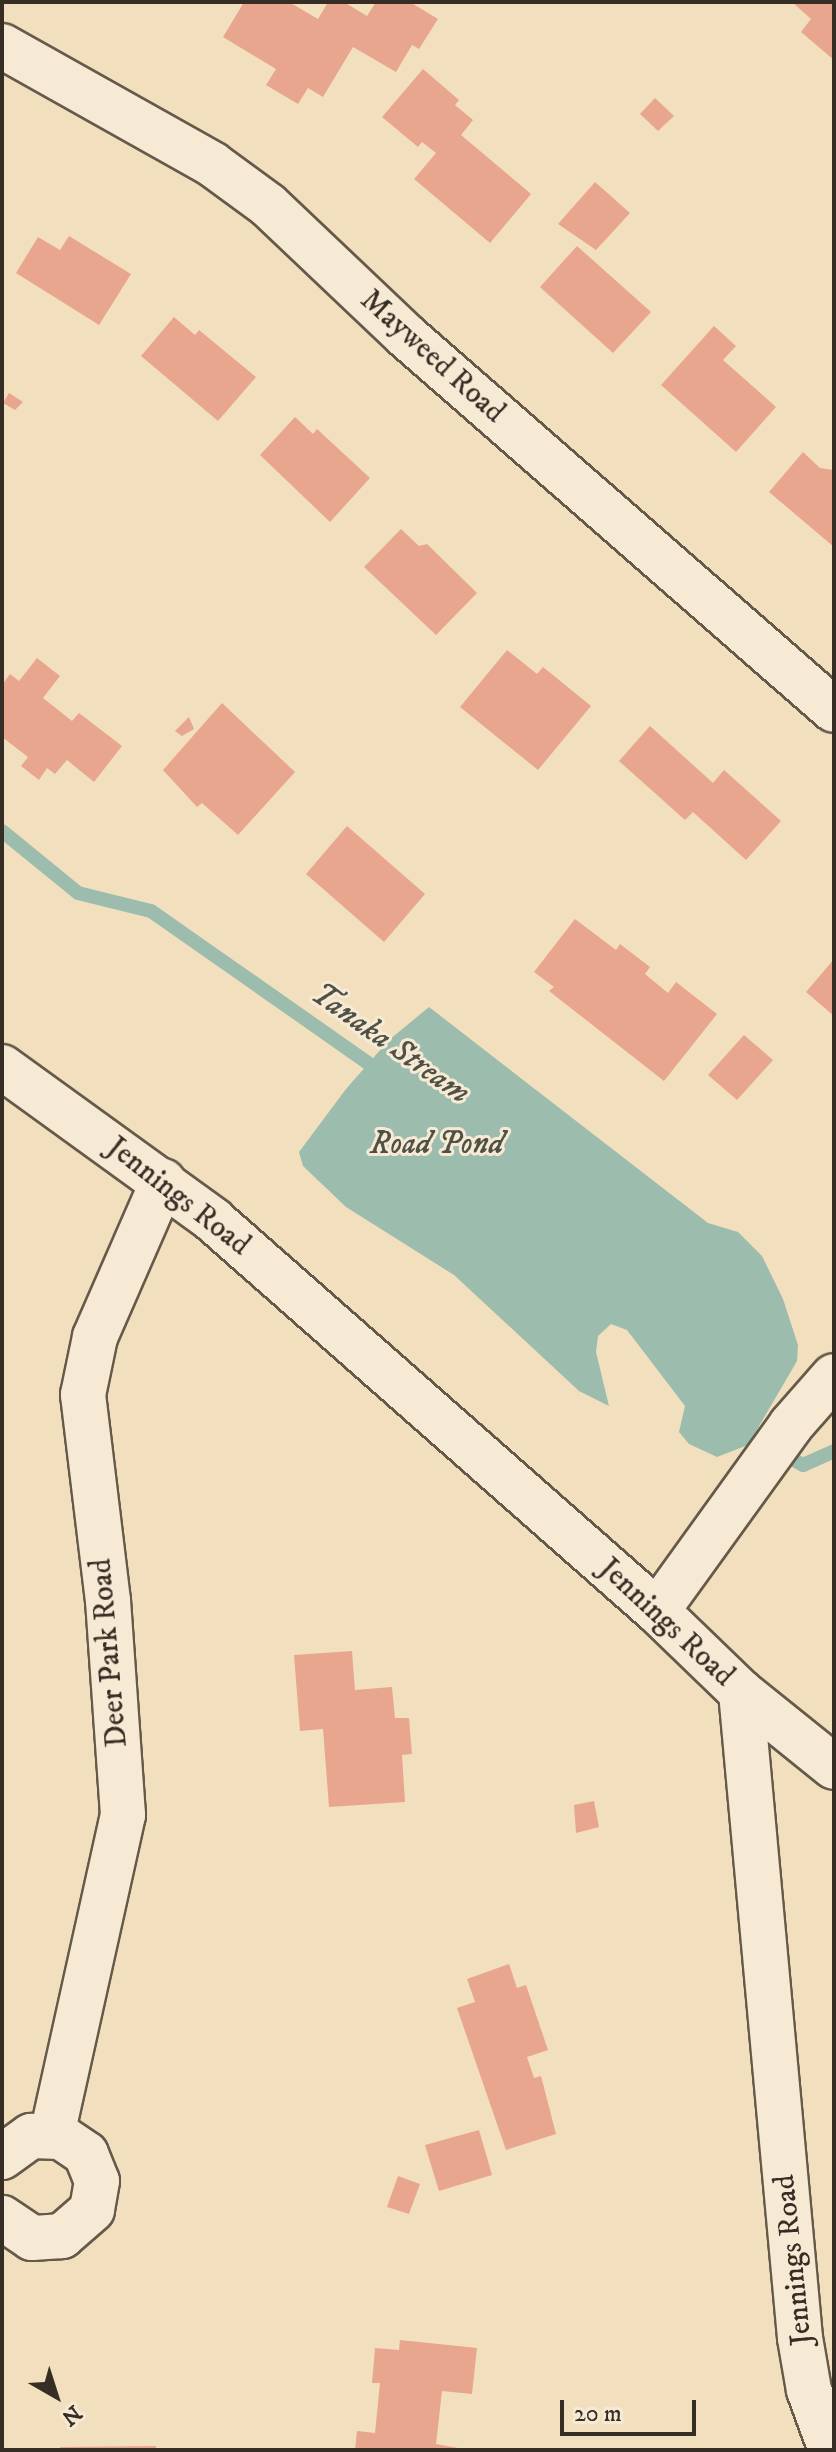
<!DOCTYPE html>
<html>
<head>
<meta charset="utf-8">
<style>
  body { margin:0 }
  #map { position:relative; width:836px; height:2452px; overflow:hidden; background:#f2dfbe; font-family:"IM FELL DW Pica",serif }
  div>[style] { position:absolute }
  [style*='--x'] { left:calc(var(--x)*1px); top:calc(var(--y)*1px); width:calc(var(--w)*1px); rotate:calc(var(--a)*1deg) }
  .water>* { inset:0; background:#9cbdad }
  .stream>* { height:14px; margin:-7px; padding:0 7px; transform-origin:7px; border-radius:7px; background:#9cbdad }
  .building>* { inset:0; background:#e9a68f }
  .roads { filter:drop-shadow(2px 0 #655a4a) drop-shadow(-2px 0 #655a4a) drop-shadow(0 2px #655a4a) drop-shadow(0 -2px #655a4a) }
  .minor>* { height:44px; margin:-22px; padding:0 22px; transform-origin:22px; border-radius:22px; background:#f7ead5 }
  span { translate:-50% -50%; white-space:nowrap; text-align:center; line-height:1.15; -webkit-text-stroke:6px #f7ead5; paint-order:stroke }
  .street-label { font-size:30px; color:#362d24 }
  .water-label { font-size:32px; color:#505146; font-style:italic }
  .frame { position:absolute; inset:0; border:4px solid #362d24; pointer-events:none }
  .north { position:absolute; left:16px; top:2356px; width:80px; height:80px; -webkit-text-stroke:6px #f7ead5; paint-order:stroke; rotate:141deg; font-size:22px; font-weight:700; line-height:32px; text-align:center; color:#362d24 }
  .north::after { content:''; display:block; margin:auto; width:28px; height:36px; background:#362d24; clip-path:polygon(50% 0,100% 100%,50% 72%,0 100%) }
  .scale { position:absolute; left:560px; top:2400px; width:136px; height:36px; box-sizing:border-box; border:4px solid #362d24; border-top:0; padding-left:10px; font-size:24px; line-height:28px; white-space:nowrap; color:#362d24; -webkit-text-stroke:6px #f7ead5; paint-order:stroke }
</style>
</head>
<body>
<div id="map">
  <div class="water">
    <i style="clip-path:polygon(429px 1007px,708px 1223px,738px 1232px,762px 1256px,783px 1299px,798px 1345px,797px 1361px,748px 1445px,717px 1457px,689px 1444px,679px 1432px,685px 1406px,627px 1330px,611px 1324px,598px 1336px,596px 1352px,609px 1406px,579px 1391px,454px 1275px,346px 1207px,303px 1166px,299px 1152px,346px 1089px,389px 1040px)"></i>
  </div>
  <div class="stream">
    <i style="--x:2;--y:831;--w:98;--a:39.2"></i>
    <i style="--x:78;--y:893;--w:75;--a:13.9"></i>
    <i style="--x:151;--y:911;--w:284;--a:35"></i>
    <i style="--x:777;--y:1451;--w:30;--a:28"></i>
    <i style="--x:803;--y:1465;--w:34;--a:-24"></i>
  </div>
  <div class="building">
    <i style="clip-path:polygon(244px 2px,289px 2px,318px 19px,328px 2px,344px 2px,367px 16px,376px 2px,410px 2px,438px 19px,419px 49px,412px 45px,396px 72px,353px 47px,323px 97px,308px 88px,298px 104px,266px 85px,276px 69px,223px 37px)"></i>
    <i style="clip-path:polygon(792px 2px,834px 2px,834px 60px,801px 32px,811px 19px)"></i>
    <i style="clip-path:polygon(423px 69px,459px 100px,455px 105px,473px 120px,461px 135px,531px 194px,490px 243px,414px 179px,436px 153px,422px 142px,418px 147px,382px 117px)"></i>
    <i style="clip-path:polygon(655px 98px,674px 116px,658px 131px,640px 114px)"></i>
    <i style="clip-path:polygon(595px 182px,630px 213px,596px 250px,558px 224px)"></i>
    <i style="clip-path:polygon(69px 236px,131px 274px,99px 325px,16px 273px,38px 237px,60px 250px)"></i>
    <i style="clip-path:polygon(577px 246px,651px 312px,613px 353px,540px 287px)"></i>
    <i style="clip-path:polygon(174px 317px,195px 335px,199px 330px,256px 377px,218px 421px,141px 356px)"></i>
    <i style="clip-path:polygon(714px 326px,736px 346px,723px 360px,776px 407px,736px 452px,661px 385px)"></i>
    <i style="clip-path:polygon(9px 393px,23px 402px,15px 410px,3px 403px)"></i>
    <i style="clip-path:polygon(295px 417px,313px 434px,317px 429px,370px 478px,330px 522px,260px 455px)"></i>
    <i style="clip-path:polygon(803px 452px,820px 468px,834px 470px,834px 547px,769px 492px)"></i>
    <i style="clip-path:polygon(401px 529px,419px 546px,427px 544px,477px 593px,436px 635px,364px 567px)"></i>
    <i style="clip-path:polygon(507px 650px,537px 674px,543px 667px,591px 706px,538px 770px,460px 707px)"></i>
    <i style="clip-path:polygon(37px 658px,60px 676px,43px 698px,72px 721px,79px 713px,122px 746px,94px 782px,67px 760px,55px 774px,47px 768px,39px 780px,21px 766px,28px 757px,2px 737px,2px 685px,10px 674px,19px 681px)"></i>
    <i style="clip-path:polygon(222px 703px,295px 772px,238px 835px,202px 803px,197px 807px,163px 770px)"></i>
    <i style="clip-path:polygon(189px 717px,194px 729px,182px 736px,175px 731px)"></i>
    <i style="clip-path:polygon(650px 726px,713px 783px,724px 770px,781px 821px,746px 860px,693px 812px,685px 820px,619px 761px)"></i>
    <i style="clip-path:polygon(347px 826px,425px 894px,384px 942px,306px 874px)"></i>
    <i style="clip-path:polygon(575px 919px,616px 950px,620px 944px,650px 967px,645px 974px,668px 993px,676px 982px,717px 1014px,664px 1081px,549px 991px,554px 987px,534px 972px)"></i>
    <i style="clip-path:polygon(834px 959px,834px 1016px,806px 992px)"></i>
    <i style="clip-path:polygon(744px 1035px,773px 1060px,737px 1100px,708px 1075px)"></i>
    <i style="clip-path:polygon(352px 1651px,355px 1690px,392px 1687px,395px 1718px,409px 1718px,412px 1754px,402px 1755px,405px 1802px,329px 1807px,323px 1729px,300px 1731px,294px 1655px)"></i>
    <i style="clip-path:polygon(594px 1801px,599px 1827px,576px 1833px,574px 1805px)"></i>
    <i style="clip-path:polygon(509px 1964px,517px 1988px,526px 1985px,548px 2050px,527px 2057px,534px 2078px,541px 2076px,556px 2134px,506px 2150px,457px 2008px,475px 2002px,467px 1979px)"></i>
    <i style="clip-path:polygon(479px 2130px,492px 2175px,439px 2191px,425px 2145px)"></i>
    <i style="clip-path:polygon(398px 2176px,420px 2184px,409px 2214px,387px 2207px)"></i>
    <i style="clip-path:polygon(400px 2340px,477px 2348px,472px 2394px,442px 2391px,436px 2444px,469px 2450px,355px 2450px,357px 2431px,375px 2433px,380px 2383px,372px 2383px,375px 2348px,399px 2350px)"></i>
    <i style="clip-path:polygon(156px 2446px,156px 2450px,60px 2450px,60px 2447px)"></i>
  </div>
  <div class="roads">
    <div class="minor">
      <i style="--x:2;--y:46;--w:241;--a:29.3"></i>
      <i style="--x:212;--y:164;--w:69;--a:36.2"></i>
      <i style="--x:268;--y:205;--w:190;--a:43.5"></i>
      <i style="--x:406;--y:336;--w:568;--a:41.15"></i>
      <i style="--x:2;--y:1067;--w:261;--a:35.9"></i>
      <i style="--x:213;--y:1220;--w:592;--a:41.37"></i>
      <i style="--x:657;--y:1611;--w:117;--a:44"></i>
      <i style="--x:741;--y:1692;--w:649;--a:84.78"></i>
      <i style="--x:800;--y:2338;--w:53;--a:80.2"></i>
      <i style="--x:809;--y:2390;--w:64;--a:69.9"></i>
      <i style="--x:657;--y:1611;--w:229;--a:-54.2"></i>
      <i style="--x:791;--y:1425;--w:65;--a:-48.7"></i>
      <i style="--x:741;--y:1692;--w:119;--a:38.9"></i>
      <i style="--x:52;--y:2135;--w:328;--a:-77.5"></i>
      <i style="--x:123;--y:1815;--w:215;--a:-94"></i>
      <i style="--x:108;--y:1601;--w:208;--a:-96.9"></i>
      <i style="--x:83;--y:1395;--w:59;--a:-78.3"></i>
      <i style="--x:95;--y:1337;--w:170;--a:-66.4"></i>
      <i style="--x:2;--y:2157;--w:36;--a:-36"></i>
      <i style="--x:31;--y:2136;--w:30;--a:2"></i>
      <i style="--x:61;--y:2137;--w:30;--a:34"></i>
      <i style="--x:86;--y:2154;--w:29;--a:68"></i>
      <i style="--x:97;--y:2181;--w:29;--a:100"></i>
      <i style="--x:92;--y:2210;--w:40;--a:139"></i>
      <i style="--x:62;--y:2236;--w:30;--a:176"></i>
      <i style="--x:32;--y:2238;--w:36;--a:-146"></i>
    </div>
  </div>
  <div class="street-label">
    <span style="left:432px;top:357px;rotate:42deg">Mayweed Road</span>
    <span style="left:178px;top:1197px;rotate:38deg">Jennings Road</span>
    <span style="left:666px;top:1623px;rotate:43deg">Jennings Road</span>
    <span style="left:110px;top:1653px;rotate:-95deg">Deer Park Road</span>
    <span style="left:794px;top:2260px;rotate:-96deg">Jennings Road</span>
  </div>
  <div class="water-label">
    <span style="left:390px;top:1044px;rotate:35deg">Tanaka Stream</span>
    <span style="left:437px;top:1144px">Road Pond</span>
  </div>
  <div class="frame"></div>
  <div class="north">N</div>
  <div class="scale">20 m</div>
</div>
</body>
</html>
